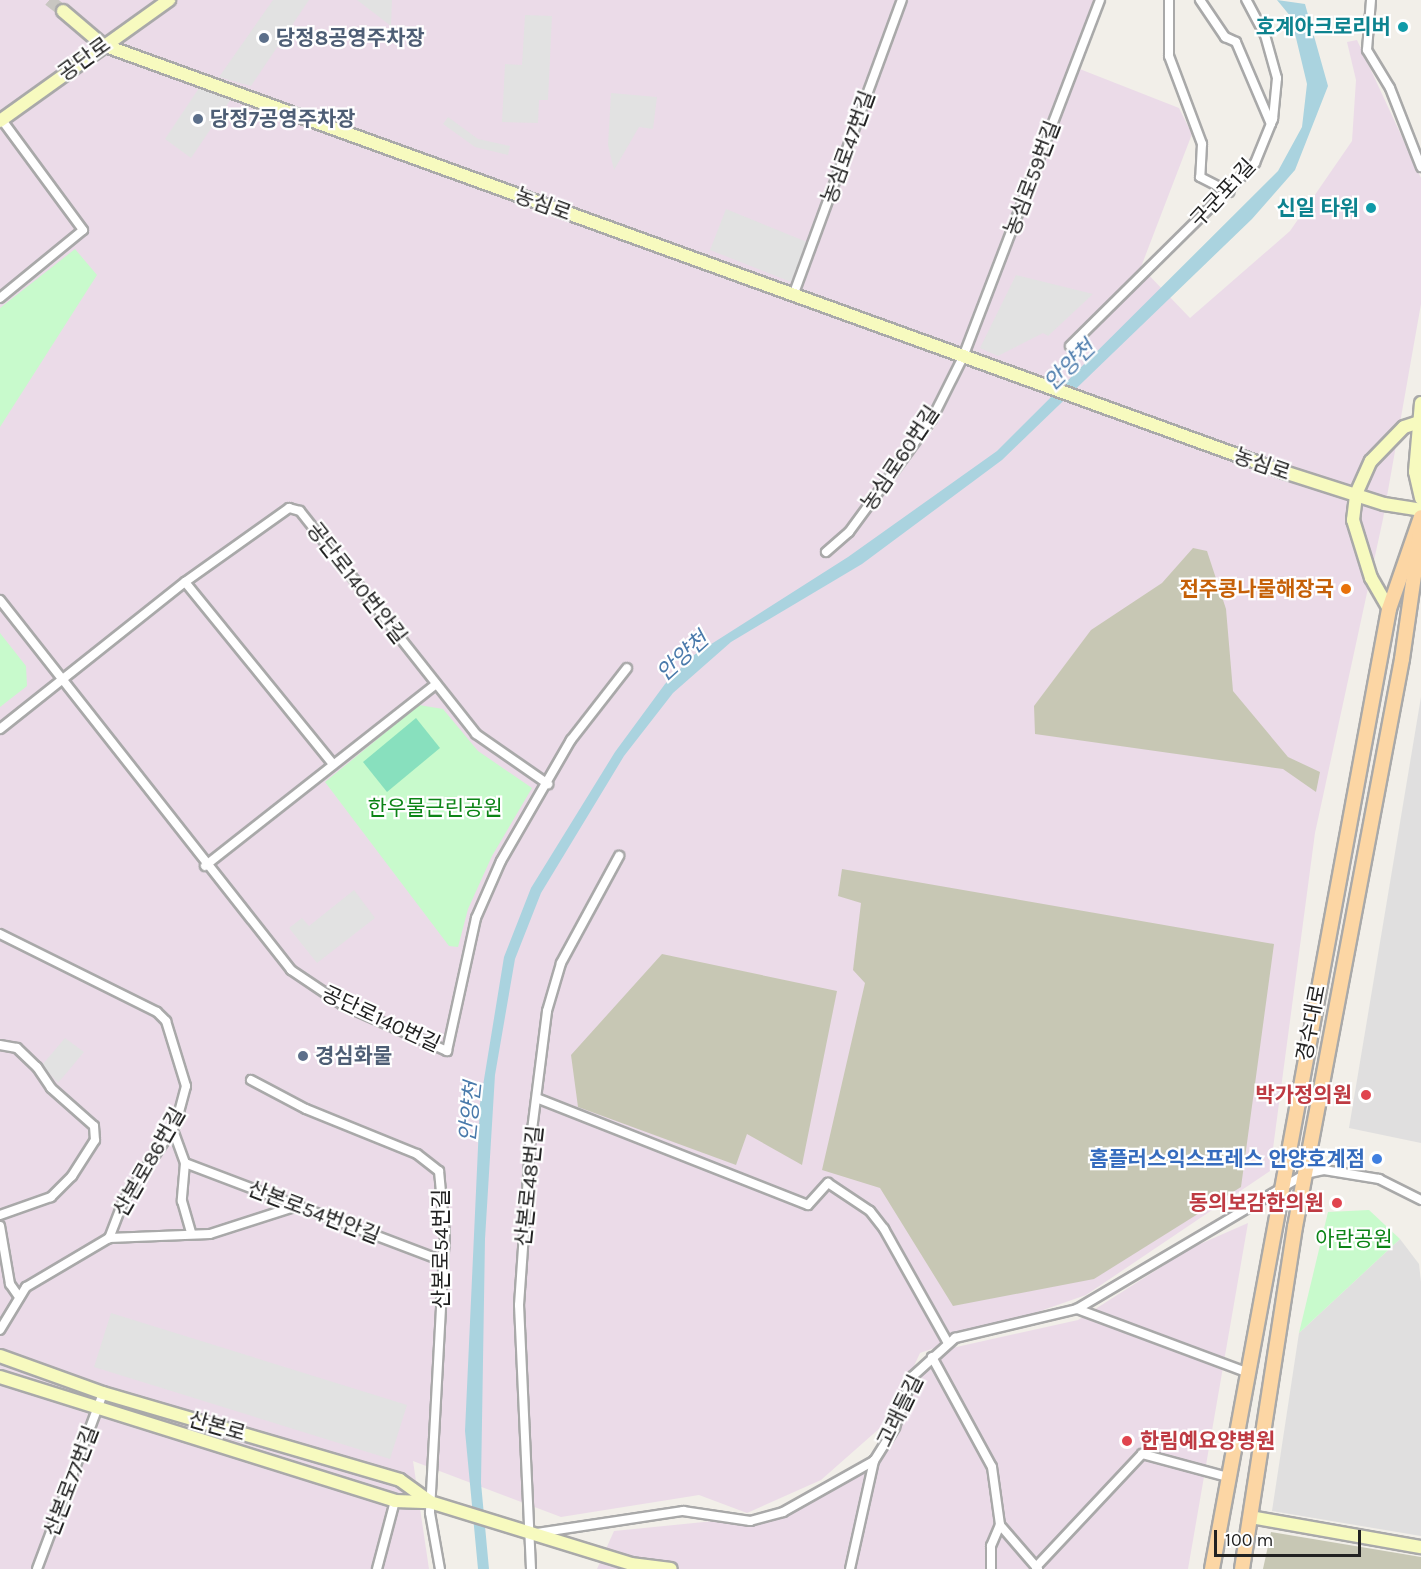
<!DOCTYPE html>
<html>
<head>
<meta charset="utf-8">
<style>
  body { margin:0 }
  #map { position:relative; width:1421px; height:1569px; overflow:hidden; background:#f2efe9; font-family:Karla,"Noto Sans KR",sans-serif }
  div>[style] { position:absolute }
  [style*='--x'] { left:calc(var(--x)*1px); top:calc(var(--y)*1px); width:calc(var(--w)*1px); rotate:calc(var(--a)*1deg) }
  .residential>* { inset:0; background:#e0dfdf }
  .industrial>* { inset:0; background:#ebdbe8 }
  .construction>* { inset:0; background:#c7c7b4 }
  .park>* { inset:0; background:#c8facc }
  .pitch>* { inset:0; background:#88e0be }
  .parking>* { inset:0; background:#e2e2e2 }
  .water>* { inset:0; background:#aad3df }
  .secondary-tunnel>* { height:12px; margin-top:-6px; transform-origin:0; background:repeating-linear-gradient(90deg,#c8c6c1 0 12px,transparent 0 18px) }
  .roads { filter:drop-shadow(2px 0 #a9a9a9) drop-shadow(-2px 0 #a9a9a9) drop-shadow(0 2px #a9a9a9) drop-shadow(0 -2px #a9a9a9) }
  .street>* { height:8px; margin:-4px; padding:0 4px; transform-origin:4px; border-radius:4px; background:#fff }
  .secondary>* { height:12px; margin:-6px; padding:0 6px; transform-origin:6px; border-radius:6px; background:#f7fabf }
  .primary>* { height:14px; margin:-7px; padding:0 7px; transform-origin:7px; border-radius:7px; background:#fcd6a4 }
  .dots>* { width:16px; height:16px; translate:-50% -50%; box-sizing:border-box; border:3px solid #fff; border-radius:50% }
  span { translate:-50% -50%; white-space:nowrap; text-align:center; line-height:1.15; -webkit-text-stroke:4.5px #fff; paint-order:stroke }
  .culture-label { font-size:21px; color:#0d838f; font-weight:700 }
  .right { translate:-100% -50%; text-align:right }
  .service-label { font-size:21px; color:#4e5e75; font-weight:700 }
  .left { translate:0 -50%; text-align:left }
  .street-label { font-size:21px; color:#222 }
  .food-label { font-size:21px; color:#c56008; font-weight:700 }
  .park-label { font-size:21px; color:#0c8416 }
  .health-label { font-size:21px; color:#be3a42; font-weight:700 }
  .shop-label { font-size:21px; color:#366cbe; font-weight:700 }
  .water-label { font-size:22px; color:#4a7aab; font-style:italic }
  .scale { position:absolute; left:1214px; top:1530px; width:147px; height:27px; box-sizing:border-box; border:3px solid #222; border-top:0; padding-left:8px; font-size:18px; line-height:21px; white-space:nowrap; color:#222; -webkit-text-stroke:4px #fff; paint-order:stroke }
</style>
</head>
<body>
<div id="map">
  <div class="residential">
    <i style="clip-path:polygon(1421px 697px,1421px 1143px,1349px 1128px)"></i>
    <i style="clip-path:polygon(1400px 1239px,1419px 1264px,1421px 1282px,1421px 1536px,1272px 1511px,1299px 1333px)"></i>
  </div>
  <div class="industrial">
    <i style="clip-path:polygon(0 0,1096px 0,1072px 66px,1179px 108px,1192px 134px,1141px 267px,1190px 318px,1290px 231px,1352px 141px,1356px 80px,1347px 42px,1357px 40px,1421px 178px,1421px 304px,1383px 519px,1315px 833px,1270px 1171px,1086px 1295px,920px 1353px,889px 1420px,821px 1480px,747px 1513px,699px 1495px,561px 1517px,413px 1461px,429px 1569px,0 1569px)"></i>
    <i style="clip-path:polygon(1248px 1223px,1188px 1569px,597px 1569px,614px 1531px,724px 1520px,741px 1526px,767px 1521px,845px 1482px,878px 1463px,893px 1444px,924px 1371px,952px 1348px,1078px 1320px,1191px 1248px)"></i>
  </div>
  <div class="construction">
    <i style="clip-path:polygon(1193px 548px,1207px 551px,1226px 609px,1233px 691px,1288px 757px,1320px 772px,1316px 792px,1283px 769px,1035px 734px,1034px 706px,1091px 630px,1162px 583px)"></i>
    <i style="clip-path:polygon(842px 869px,1274px 944px,1241px 1187px,1094px 1279px,953px 1306px,880px 1188px,822px 1170px,865px 983px,853px 970px,861px 903px,838px 896px)"></i>
    <i style="clip-path:polygon(662px 954px,837px 991px,802px 1165px,747px 1134px,736px 1165px,578px 1107px,571px 1055px)"></i>
    <i style="clip-path:polygon(1271px 1532px,1421px 1557px,1421px 1569px,1263px 1569px)"></i>
  </div>
  <div class="park">
    <i style="clip-path:polygon(75px 249px,97px 275px,0 427px,0 308px)"></i>
    <i style="clip-path:polygon(0 633px,26px 666px,27px 686px,0 707px)"></i>
    <i style="clip-path:polygon(419px 705px,443px 709px,478px 751px,532px 788px,492px 856px,468px 909px,458px 947px,449px 946px,325px 782px)"></i>
    <i style="clip-path:polygon(1369px 1210px,1400px 1239px,1299px 1333px,1328px 1212px)"></i>
  </div>
  <div class="pitch">
    <i style="clip-path:polygon(416px 718px,440px 748px,387px 792px,363px 762px)"></i>
  </div>
  <div class="parking">
    <i style="clip-path:polygon(273px 0,309px 0,251px 86px,219px 77px)"></i>
    <i style="clip-path:polygon(357px 0,392px 0,391px 26px)"></i>
    <i style="clip-path:polygon(525px 15px,552px 16px,548px 100px,539px 100px,538px 123px,502px 122px,505px 64px,522px 65px)"></i>
    <i style="clip-path:polygon(201px 85px,231px 99px,191px 158px,165px 139px)"></i>
    <i style="clip-path:polygon(611px 93px,657px 97px,653px 129px,639px 127px,614px 170px,608px 145px)"></i>
    <i style="clip-path:polygon(448px 117px,478px 139px,510px 146px,508px 155px,475px 147px,443px 124px)"></i>
    <i style="clip-path:polygon(726px 209px,807px 242px,791px 282px,710px 250px)"></i>
    <i style="clip-path:polygon(1016px 275px,1093px 294px,1048px 336px,1043px 333px,998px 356px,980px 348px)"></i>
    <i style="clip-path:polygon(354px 890px,375px 918px,317px 963px,289px 928px,302px 918px,309px 926px)"></i>
    <i style="clip-path:polygon(65px 1038px,84px 1052px,58px 1083px,42px 1065px)"></i>
    <i style="clip-path:polygon(111px 1313px,407px 1405px,390px 1459px,94px 1367px)"></i>
  </div>
  <div class="water">
    <i style="clip-path:polygon(1277px 0,1305px 4px,1328px 86px,1295px 170px,1252px 219px,1002px 460px,862px 564px,731px 642px,673px 693px,624px 756px,541px 893px,515px 959px,495px 1075px,485px 1239px,481px 1483px,489px 1569px,478px 1569px,465px 1431px,480px 1104px,504px 957px,531px 888px,615px 752px,665px 684px,694px 655px,848px 557px,997px 451px,1278px 171px,1302px 127px,1307px 84px,1291px 17px)"></i>
  </div>
  <div class="secondary-tunnel">
    <i style="--x:49;--y:0;--w:18;--a:38"></i>
  </div>
  <div class="roads">
    <div class="street">
      <i style="--x:1169;--y:0;--w:56;--a:90"></i>
      <i style="--x:1169;--y:56;--w:94;--a:69.4"></i>
      <i style="--x:1202;--y:144;--w:33;--a:93"></i>
      <i style="--x:1200;--y:177;--w:33;--a:27"></i>
      <i style="--x:1200;--y:0;--w:45;--a:56"></i>
      <i style="--x:1225;--y:37;--w:12;--a:24"></i>
      <i style="--x:1236;--y:42;--w:89;--a:66.9"></i>
      <i style="--x:1371;--y:0;--w:50;--a:94.6"></i>
      <i style="--x:1367;--y:50;--w:44;--a:58.8"></i>
      <i style="--x:1390;--y:88;--w:85;--a:68.6"></i>
      <i style="--x:794;--y:293;--w:312;--a:-69.8"></i>
      <i style="--x:0;--y:298;--w:107;--a:-39.3"></i>
      <i style="--x:83;--y:230;--w:137;--a:-126.4"></i>
      <i style="--x:1070;--y:346;--w:260;--a:-44.7"></i>
      <i style="--x:1255;--y:163;--w:48;--a:-67.8"></i>
      <i style="--x:1273;--y:119;--w:41;--a:-84.4"></i>
      <i style="--x:1277;--y:78;--w:45;--a:-105.6"></i>
      <i style="--x:1265;--y:35;--w:40;--a:-118"></i>
      <i style="--x:826;--y:552;--w:30;--a:-41"></i>
      <i style="--x:849;--y:532;--w:140;--a:-53.7"></i>
      <i style="--x:932;--y:419;--w:69;--a:-63.4"></i>
      <i style="--x:963;--y:357;--w:382;--a:-69"></i>
      <i style="--x:185;--y:582;--w:235;--a:50.9"></i>
      <i style="--x:0;--y:600;--w:471;--a:51.8"></i>
      <i style="--x:291;--y:970;--w:63;--a:33.9"></i>
      <i style="--x:343;--y:1005;--w:114;--a:23.9"></i>
      <i style="--x:447;--y:1051;--w:136;--a:-77.7"></i>
      <i style="--x:476;--y:918;--w:62;--a:-66.3"></i>
      <i style="--x:501;--y:861;--w:140;--a:-60"></i>
      <i style="--x:571;--y:740;--w:91;--a:-52.1"></i>
      <i style="--x:0;--y:729;--w:236;--a:-38.5"></i>
      <i style="--x:185;--y:582;--w:128;--a:-35.4"></i>
      <i style="--x:289;--y:508;--w:11;--a:15"></i>
      <i style="--x:300;--y:511;--w:284;--a:51.7"></i>
      <i style="--x:476;--y:734;--w:88;--a:34.8"></i>
      <i style="--x:205;--y:866;--w:294;--a:-38.2"></i>
      <i style="--x:0;--y:934;--w:175;--a:26.4"></i>
      <i style="--x:157;--y:1012;--w:13;--a:45"></i>
      <i style="--x:166;--y:1021;--w:68;--a:72.9"></i>
      <i style="--x:186;--y:1086;--w:39;--a:105"></i>
      <i style="--x:176;--y:1124;--w:94;--a:124.2"></i>
      <i style="--x:123;--y:1202;--w:39;--a:111"></i>
      <i style="--x:109;--y:1238;--w:96;--a:149.4"></i>
      <i style="--x:26;--y:1287;--w:50;--a:121.2"></i>
      <i style="--x:0;--y:1045;--w:17;--a:10"></i>
      <i style="--x:17;--y:1048;--w:28;--a:44"></i>
      <i style="--x:37;--y:1067;--w:25;--a:56"></i>
      <i style="--x:51;--y:1088;--w:57;--a:41.5"></i>
      <i style="--x:94;--y:1126;--w:14;--a:86"></i>
      <i style="--x:95;--y:1140;--w:43;--a:122.6"></i>
      <i style="--x:72;--y:1176;--w:30;--a:135"></i>
      <i style="--x:51;--y:1197;--w:54;--a:160.6"></i>
      <i style="--x:251;--y:1080;--w:62;--a:27.8"></i>
      <i style="--x:306;--y:1109;--w:120;--a:22.1"></i>
      <i style="--x:417;--y:1154;--w:28;--a:38"></i>
      <i style="--x:439;--y:1171;--w:63;--a:84.6"></i>
      <i style="--x:445;--y:1234;--w:279;--a:93.1"></i>
      <i style="--x:430;--y:1513;--w:57;--a:79.9"></i>
      <i style="--x:539;--y:1099;--w:289;--a:21.5"></i>
      <i style="--x:808;--y:1205;--w:30;--a:-48"></i>
      <i style="--x:828;--y:1183;--w:50;--a:33.7"></i>
      <i style="--x:870;--y:1211;--w:23;--a:52"></i>
      <i style="--x:884;--y:1229;--w:131;--a:60.7"></i>
      <i style="--x:173;--y:1130;--w:35;--a:70"></i>
      <i style="--x:185;--y:1163;--w:38;--a:95"></i>
      <i style="--x:182;--y:1201;--w:33;--a:74"></i>
      <i style="--x:185;--y:1163;--w:276;--a:20.8"></i>
      <i style="--x:0;--y:1226;--w:59;--a:80.2"></i>
      <i style="--x:10;--y:1284;--w:16;--a:55"></i>
      <i style="--x:109;--y:1238;--w:101;--a:-2.3"></i>
      <i style="--x:210;--y:1234;--w:91;--a:-17.8"></i>
      <i style="--x:1077;--y:1309;--w:180;--a:20.4"></i>
      <i style="--x:932;--y:1357;--w:125;--a:61.4"></i>
      <i style="--x:992;--y:1467;--w:59;--a:82.1"></i>
      <i style="--x:1000;--y:1525;--w:58;--a:49.2"></i>
      <i style="--x:537;--y:1533;--w:148;--a:-8.6"></i>
      <i style="--x:683;--y:1511;--w:68;--a:8.5"></i>
      <i style="--x:750;--y:1521;--w:34;--a:-15"></i>
      <i style="--x:783;--y:1512;--w:104;--a:-29.3"></i>
      <i style="--x:874;--y:1461;--w:40;--a:-58"></i>
      <i style="--x:895;--y:1427;--w:54;--a:-70.6"></i>
      <i style="--x:913;--y:1376;--w:57;--a:-42.1"></i>
      <i style="--x:955;--y:1338;--w:125;--a:-13.4"></i>
      <i style="--x:1077;--y:1309;--w:265;--a:-30.6"></i>
      <i style="--x:1305;--y:1174;--w:19;--a:-12"></i>
      <i style="--x:1324;--y:1170;--w:56;--a:9.3"></i>
      <i style="--x:1379;--y:1179;--w:47;--a:26.6"></i>
      <i style="--x:1036;--y:1567;--w:155;--a:-46.8"></i>
      <i style="--x:1142;--y:1454;--w:89;--a:15"></i>
      <i style="--x:37;--y:1569;--w:188;--a:-69.4"></i>
      <i style="--x:377;--y:1569;--w:70;--a:-75.2"></i>
      <i style="--x:531;--y:1569;--w:264;--a:-92.6"></i>
      <i style="--x:519;--y:1305;--w:159;--a:-86"></i>
      <i style="--x:530;--y:1146;--w:136;--a:-82.8"></i>
      <i style="--x:547;--y:1011;--w:50;--a:-73.7"></i>
      <i style="--x:561;--y:963;--w:122;--a:-61.5"></i>
      <i style="--x:850;--y:1569;--w:111;--a:-77.5"></i>
      <i style="--x:991;--y:1569;--w:23;--a:-90"></i>
      <i style="--x:991;--y:1546;--w:23;--a:-67"></i>
    </div>
    <div class="secondary">
      <i style="--x:63;--y:11;--w:52;--a:40.4"></i>
      <i style="--x:103;--y:45;--w:1256;--a:19.88"></i>
      <i style="--x:1284;--y:472;--w:105;--a:17.7"></i>
      <i style="--x:1384;--y:504;--w:37;--a:9"></i>
      <i style="--x:0;--y:121;--w:208;--a:-35.6"></i>
      <i style="--x:1421;--y:403;--w:69;--a:95"></i>
      <i style="--x:1415;--y:472;--w:27;--a:77"></i>
      <i style="--x:1389;--y:609;--w:36;--a:-120"></i>
      <i style="--x:1371;--y:578;--w:61;--a:-107.2"></i>
      <i style="--x:1353;--y:520;--w:26;--a:-83"></i>
      <i style="--x:1356;--y:494;--w:36;--a:-66"></i>
      <i style="--x:1371;--y:461;--w:47;--a:-45.9"></i>
      <i style="--x:1404;--y:427;--w:16;--a:-18"></i>
      <i style="--x:0;--y:1356;--w:109;--a:19.8"></i>
      <i style="--x:103;--y:1393;--w:309;--a:16.3"></i>
      <i style="--x:400;--y:1480;--w:36;--a:36"></i>
      <i style="--x:0;--y:1377;--w:414;--a:17.4"></i>
      <i style="--x:395;--y:1501;--w:35;--a:2"></i>
      <i style="--x:430;--y:1502;--w:210;--a:17.1"></i>
      <i style="--x:631;--y:1564;--w:40;--a:7.1"></i>
      <i style="--x:1250;--y:1517;--w:174;--a:10"></i>
    </div>
    <div class="primary">
      <i style="--x:1212;--y:1569;--w:976;--a:-79.55"></i>
      <i style="--x:1389;--y:609;--w:97;--a:-70.8"></i>
      <i style="--x:1242;--y:1569;--w:346;--a:-81.2"></i>
      <i style="--x:1295;--y:1227;--w:578;--a:-79.33"></i>
      <i style="--x:1402;--y:659;--w:126;--a:-81.8"></i>
    </div>
  </div>
  <div class="dots">
    <i style="left:1403px;top:27px;background:#0f9aa8"></i>
    <i style="left:264px;top:38px;background:#5c6f8a"></i>
    <i style="left:198px;top:119px;background:#5c6f8a"></i>
    <i style="left:1371px;top:208px;background:#0f9aa8"></i>
    <i style="left:1346px;top:589px;background:#e8710a"></i>
    <i style="left:303px;top:1056px;background:#5c6f8a"></i>
    <i style="left:1366px;top:1095px;background:#e0444e"></i>
    <i style="left:1377px;top:1159px;background:#3f7fe0"></i>
    <i style="left:1337px;top:1203px;background:#e0444e"></i>
    <i style="left:1127px;top:1441px;background:#e0444e"></i>
  </div>
  <div class="culture-label">
    <span class="right" style="left:1391px;top:27px">호계아크로리버</span>
    <span class="right" style="left:1359px;top:208px">신일 타워</span>
  </div>
  <div class="service-label">
    <span class="left" style="left:276px;top:38px">당정8공영주차장</span>
    <span class="left" style="left:210px;top:119px">당정7공영주차장</span>
    <span class="left" style="left:315px;top:1056px">경심화물</span>
  </div>
  <div class="street-label">
    <span style="left:84px;top:59px;rotate:-36deg">공단로</span>
    <span style="left:848px;top:147px;rotate:-70deg">농심로47번길</span>
    <span style="left:1032px;top:178px;rotate:-69deg">농심로59번길</span>
    <span style="left:1223px;top:193px;rotate:-47deg">구군포1길</span>
    <span style="left:543px;top:204px;rotate:20deg">농심로</span>
    <span style="left:900px;top:458px;rotate:-56deg">농심로60번길</span>
    <span style="left:1262px;top:464px;rotate:19deg">농심로</span>
    <span style="left:357px;top:583px;rotate:52deg">공단로140번안길</span>
    <span style="left:381px;top:1019px;rotate:25deg">공단로140번길</span>
    <span style="left:1311px;top:1023px;rotate:-79deg">경수대로</span>
    <span style="left:149px;top:1162px;rotate:-60deg">산본로86번길</span>
    <span style="left:529px;top:1186px;rotate:-84deg">산본로48번길</span>
    <span style="left:314px;top:1212px;rotate:21deg">산본로54번안길</span>
    <span style="left:441px;top:1249px;rotate:-90deg">산본로54번길</span>
    <span style="left:900px;top:1411px;rotate:-64deg">고래들길</span>
    <span style="left:217px;top:1426px;rotate:16deg">산본로</span>
    <span style="left:71px;top:1481px;rotate:-69deg">산본로77번길</span>
  </div>
  <div class="food-label">
    <span class="right" style="left:1334px;top:589px">전주콩나물해장국</span>
  </div>
  <div class="park-label">
    <span style="left:435px;top:808px">한우물근린공원</span>
    <span style="left:1354px;top:1239px">아란공원</span>
  </div>
  <div class="health-label">
    <span class="right" style="left:1352px;top:1095px">박가정의원</span>
    <span class="right" style="left:1324px;top:1203px">동의보감한의원</span>
    <span class="left" style="left:1140px;top:1441px">한림예요양병원</span>
  </div>
  <div class="shop-label">
    <span class="right" style="left:1365px;top:1159px">홈플러스익스프레스 안양호계점</span>
  </div>
  <div class="water-label">
    <span style="left:1070px;top:366px;rotate:-44deg">안양천</span>
    <span style="left:683px;top:657px;rotate:-42deg">안양천</span>
    <span style="left:471px;top:1112px;rotate:-84deg">안양천</span>
  </div>
  <div class="scale">100 m</div>
</div>
</body>
</html>
